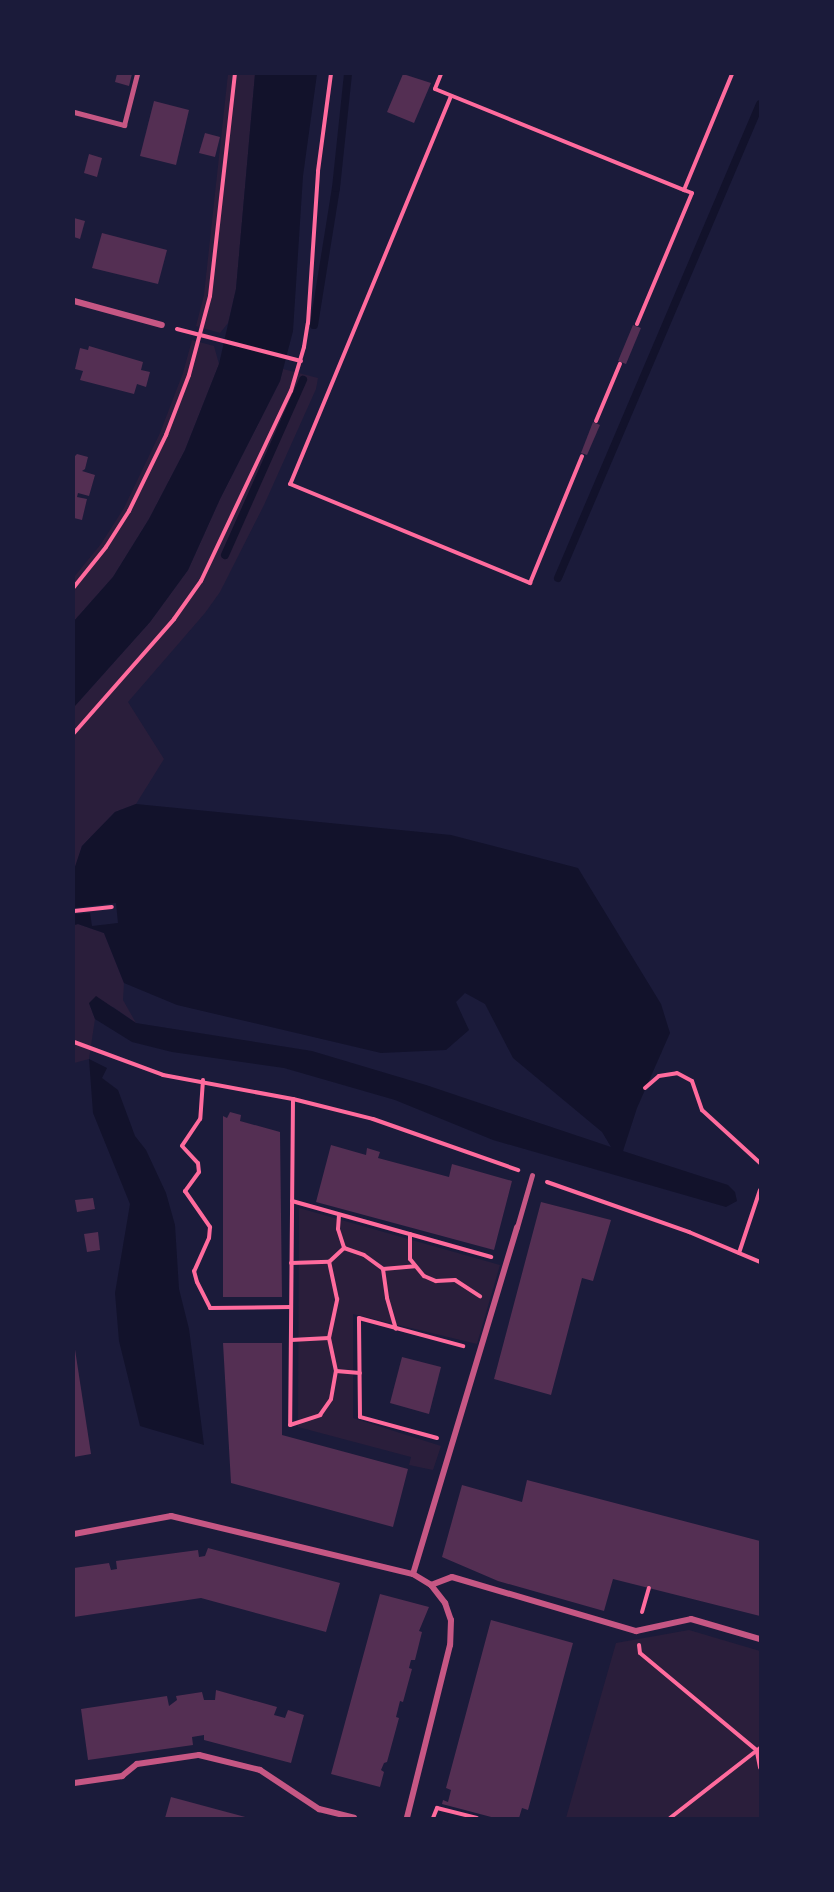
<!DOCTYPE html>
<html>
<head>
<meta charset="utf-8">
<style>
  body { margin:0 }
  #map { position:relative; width:834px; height:1892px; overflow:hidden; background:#1b1b3a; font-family:Barlow,sans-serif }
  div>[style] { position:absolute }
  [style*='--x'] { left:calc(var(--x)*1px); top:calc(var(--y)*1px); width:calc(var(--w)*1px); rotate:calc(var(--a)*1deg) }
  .green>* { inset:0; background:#2a1e3b }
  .water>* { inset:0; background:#12122b }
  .pier>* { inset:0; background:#1b1b3a }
  .stream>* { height:8px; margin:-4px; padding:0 4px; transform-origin:4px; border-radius:4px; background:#12122b }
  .building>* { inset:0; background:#542f53 }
  .path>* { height:4px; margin:-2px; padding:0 2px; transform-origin:2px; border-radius:2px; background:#ff6b9d }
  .pedestrian>* { height:5px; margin:-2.5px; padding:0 2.5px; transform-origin:2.5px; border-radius:2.5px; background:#c65784 }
  .minor>* { height:6px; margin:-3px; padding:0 3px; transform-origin:3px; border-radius:3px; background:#c65784 }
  span { translate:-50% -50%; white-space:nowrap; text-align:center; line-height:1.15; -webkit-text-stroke:5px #1b1b3a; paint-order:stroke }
  .frame { position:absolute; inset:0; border:75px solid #1b1b3a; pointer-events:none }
</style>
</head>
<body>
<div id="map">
  <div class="green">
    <i style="clip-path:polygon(228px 74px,255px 74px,236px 289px,228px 323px,220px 333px,196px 326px,204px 295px)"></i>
    <i style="clip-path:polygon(192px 340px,214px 346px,219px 364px,185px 450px,149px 519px,113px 577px,74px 621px,74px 577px,101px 544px,124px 508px,160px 433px,183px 373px)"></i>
    <i style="clip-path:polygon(283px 369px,318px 378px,316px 389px,264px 505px,220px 592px,205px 613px,128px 702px,164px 759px,136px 804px,115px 812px,82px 846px,74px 870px,74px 707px,150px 622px,188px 570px,220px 499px,280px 381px)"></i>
    <i style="clip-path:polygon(78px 924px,104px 933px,124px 983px,123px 1000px,136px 1023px,113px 1007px,89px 1003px,95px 1019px,89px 1059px,74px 1063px,74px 925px)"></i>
    <i style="clip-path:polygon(299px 1208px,500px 1265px,477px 1344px,353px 1314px,353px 1418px,441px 1446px,433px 1470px,409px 1465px,411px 1457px,298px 1427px)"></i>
    <i style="clip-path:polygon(689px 1630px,760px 1651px,760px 1818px,566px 1818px,616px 1643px)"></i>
  </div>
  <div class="water">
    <i style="clip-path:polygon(255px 74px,317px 74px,303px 176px,293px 331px,280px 381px,220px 499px,188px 570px,150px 622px,74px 707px,74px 621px,113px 577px,149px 519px,185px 450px,219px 364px,236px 289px)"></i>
    <i style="clip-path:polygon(136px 804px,451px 835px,578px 868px,661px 1004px,670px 1033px,637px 1108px,623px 1151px,728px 1185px,735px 1192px,737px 1201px,726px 1207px,493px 1140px,395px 1100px,284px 1068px,172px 1052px,132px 1042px,95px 1019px,89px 1003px,96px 996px,136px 1023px,312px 1051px,426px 1085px,611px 1147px,602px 1132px,513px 1058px,485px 1004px,465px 993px,456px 1002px,469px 1030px,446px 1050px,381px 1053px,177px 1005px,124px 983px,104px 933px,78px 924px,74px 925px,74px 870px,82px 846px,115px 812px)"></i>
    <i style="clip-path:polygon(89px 1059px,107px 1068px,102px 1078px,118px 1090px,135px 1136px,146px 1150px,166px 1193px,175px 1225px,179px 1289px,189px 1329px,204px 1445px,140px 1426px,119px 1341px,115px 1293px,130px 1204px,93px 1113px)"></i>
  </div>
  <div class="pier">
    <i style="clip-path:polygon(116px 903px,118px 923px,92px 926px,90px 913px,74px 914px,74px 908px)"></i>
  </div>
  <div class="stream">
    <i style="--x:314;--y:325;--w:139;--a:-80.9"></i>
    <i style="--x:336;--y:188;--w:115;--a:-84"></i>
    <i style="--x:225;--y:555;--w:192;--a:-66"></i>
    <i style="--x:558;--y:578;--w:515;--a:-66.92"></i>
  </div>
  <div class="building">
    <i style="clip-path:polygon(117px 74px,132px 74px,129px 86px,115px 82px)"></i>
    <i style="clip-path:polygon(403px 74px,431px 83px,414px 123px,387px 112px)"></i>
    <i style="clip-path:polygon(154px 101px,189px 110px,176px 165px,140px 156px)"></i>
    <i style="clip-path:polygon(205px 133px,220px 137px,215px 157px,199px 153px)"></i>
    <i style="clip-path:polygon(89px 154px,102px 158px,97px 177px,84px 173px)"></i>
    <i style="clip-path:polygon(74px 218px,85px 221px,80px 239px,74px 237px)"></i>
    <i style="clip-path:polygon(102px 233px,167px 250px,158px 284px,92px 268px)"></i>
    <i style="clip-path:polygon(633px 325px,641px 328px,626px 364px,618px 361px)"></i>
    <i style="clip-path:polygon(89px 346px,143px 362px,141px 370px,150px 372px,146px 387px,137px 384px,134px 394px,80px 380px,83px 371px,75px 369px,80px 348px,88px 350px)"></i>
    <i style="clip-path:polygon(593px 422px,600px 425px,587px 455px,581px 453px)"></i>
    <i style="clip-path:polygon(77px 454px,88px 457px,85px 469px,82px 471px,95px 475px,89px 496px,78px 493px,77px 497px,87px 499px,82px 520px,74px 518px,74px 457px)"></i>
    <i style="clip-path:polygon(230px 1112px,241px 1115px,240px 1121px,280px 1132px,282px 1297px,223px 1297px,223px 1116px,227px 1118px)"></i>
    <i style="clip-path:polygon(331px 1145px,366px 1155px,367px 1148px,380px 1152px,378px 1158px,449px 1177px,452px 1164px,512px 1181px,494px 1250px,316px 1202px)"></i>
    <i style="clip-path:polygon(93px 1198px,95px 1209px,77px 1212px,75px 1200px)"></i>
    <i style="clip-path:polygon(541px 1202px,611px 1220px,593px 1281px,582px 1278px,551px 1395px,494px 1379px)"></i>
    <i style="clip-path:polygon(98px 1232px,100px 1250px,87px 1252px,84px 1234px)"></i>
    <i style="clip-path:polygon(74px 1343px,91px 1454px,74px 1457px)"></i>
    <i style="clip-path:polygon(223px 1343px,282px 1343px,282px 1435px,408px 1469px,393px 1527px,231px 1483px)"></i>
    <i style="clip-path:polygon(402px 1357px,441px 1367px,429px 1414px,390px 1403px)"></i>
    <i style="clip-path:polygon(527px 1480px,760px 1541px,760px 1616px,613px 1579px,604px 1611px,498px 1581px,442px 1557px,462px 1485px,522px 1502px)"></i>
    <i style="clip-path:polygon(208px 1548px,340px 1583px,326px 1632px,201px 1598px,74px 1617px,74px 1568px,109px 1563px,111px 1570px,117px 1569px,116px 1561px,198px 1550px,199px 1557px,205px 1556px)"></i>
    <i style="clip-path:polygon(380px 1594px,429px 1607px,419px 1631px,422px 1632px,415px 1660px,411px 1660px,409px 1668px,412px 1669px,403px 1702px,400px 1701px,396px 1717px,399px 1718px,387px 1762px,384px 1763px,381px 1770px,384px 1772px,380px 1787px,331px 1774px)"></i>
    <i style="clip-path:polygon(491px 1620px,573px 1643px,528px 1810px,522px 1808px,519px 1818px,495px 1818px,442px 1804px,443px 1800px,448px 1802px,451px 1790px,446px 1788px)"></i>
    <i style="clip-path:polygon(216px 1690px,277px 1707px,274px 1715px,285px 1718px,288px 1710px,304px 1715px,291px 1763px,204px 1740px,204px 1735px,192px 1737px,193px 1745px,88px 1760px,81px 1709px,167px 1696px,169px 1706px,177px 1700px,176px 1696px,202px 1692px,204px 1700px,215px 1700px)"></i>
    <i style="clip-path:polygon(171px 1797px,249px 1818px,165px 1818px)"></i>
  </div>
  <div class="path">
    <i style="--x:441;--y:74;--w:16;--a:112"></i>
    <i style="--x:435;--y:89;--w:269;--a:22.1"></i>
    <i style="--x:684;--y:190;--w:126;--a:-67.5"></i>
    <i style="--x:451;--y:96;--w:420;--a:112.5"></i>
    <i style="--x:290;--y:484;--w:260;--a:22.4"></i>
    <i style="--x:530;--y:583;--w:137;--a:-67.7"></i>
    <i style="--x:637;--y:324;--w:142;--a:-67.2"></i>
    <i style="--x:692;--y:193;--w:9;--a:-159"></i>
    <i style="--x:177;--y:329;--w:128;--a:14.5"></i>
    <i style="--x:596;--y:421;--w:62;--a:-67.2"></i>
    <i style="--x:74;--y:587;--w:51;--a:-51.3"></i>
    <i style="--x:106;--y:547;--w:43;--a:-57.4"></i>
    <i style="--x:129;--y:511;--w:85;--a:-64"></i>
    <i style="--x:166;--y:435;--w:64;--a:-69"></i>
    <i style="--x:189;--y:375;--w:82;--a:-75.1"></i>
    <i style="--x:210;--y:296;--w:223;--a:-83.6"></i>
    <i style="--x:74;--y:733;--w:152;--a:-48.7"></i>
    <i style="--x:174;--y:619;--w:47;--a:-54.6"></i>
    <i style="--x:201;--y:581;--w:210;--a:-64.7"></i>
    <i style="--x:291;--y:391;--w:46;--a:-73.5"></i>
    <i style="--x:304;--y:347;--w:24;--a:-81"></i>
    <i style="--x:308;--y:323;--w:152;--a:-86.2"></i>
    <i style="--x:318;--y:171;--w:98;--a:-82.4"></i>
    <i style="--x:74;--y:911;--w:38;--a:-6"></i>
    <i style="--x:74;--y:1042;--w:95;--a:20.3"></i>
    <i style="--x:163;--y:1075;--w:132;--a:10.5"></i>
    <i style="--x:293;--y:1099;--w:82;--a:14"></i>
    <i style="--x:373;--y:1119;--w:154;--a:19.4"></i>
    <i style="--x:203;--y:1080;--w:39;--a:94"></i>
    <i style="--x:200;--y:1119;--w:32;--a:124"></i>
    <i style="--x:182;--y:1146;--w:23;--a:47"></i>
    <i style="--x:198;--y:1163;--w:9;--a:84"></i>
    <i style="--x:199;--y:1172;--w:24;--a:126"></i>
    <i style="--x:185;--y:1191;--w:44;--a:55.2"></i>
    <i style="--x:210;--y:1227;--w:11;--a:95"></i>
    <i style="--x:209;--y:1238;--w:36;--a:114"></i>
    <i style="--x:194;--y:1271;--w:11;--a:75"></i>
    <i style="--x:197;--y:1282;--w:29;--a:63"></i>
    <i style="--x:210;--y:1308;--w:81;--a:-0.7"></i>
    <i style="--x:645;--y:1088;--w:18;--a:-41"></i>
    <i style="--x:659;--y:1076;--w:18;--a:-9"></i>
    <i style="--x:677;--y:1073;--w:17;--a:28"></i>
    <i style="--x:692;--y:1081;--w:31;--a:71"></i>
    <i style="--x:702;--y:1110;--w:79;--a:42.4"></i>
    <i style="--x:293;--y:1099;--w:326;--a:90.5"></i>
    <i style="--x:290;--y:1425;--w:32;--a:-18"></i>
    <i style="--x:320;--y:1415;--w:19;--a:-55"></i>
    <i style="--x:331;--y:1399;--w:28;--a:-80"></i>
    <i style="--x:336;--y:1371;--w:34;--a:-102"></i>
    <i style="--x:329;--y:1338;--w:40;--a:-78"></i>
    <i style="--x:337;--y:1299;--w:38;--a:-102"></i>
    <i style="--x:329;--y:1262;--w:21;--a:-43"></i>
    <i style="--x:344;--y:1248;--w:21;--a:19"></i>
    <i style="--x:364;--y:1255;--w:24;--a:36"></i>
    <i style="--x:383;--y:1269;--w:32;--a:-5"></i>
    <i style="--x:547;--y:1182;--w:151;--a:19.4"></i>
    <i style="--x:689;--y:1232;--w:77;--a:22.9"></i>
    <i style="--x:292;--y:1201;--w:207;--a:15.7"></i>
    <i style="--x:339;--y:1215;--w:14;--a:94"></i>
    <i style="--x:338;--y:1229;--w:20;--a:72"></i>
    <i style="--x:410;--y:1234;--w:25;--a:90"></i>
    <i style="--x:410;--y:1259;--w:22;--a:51"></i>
    <i style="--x:424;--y:1276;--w:13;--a:23"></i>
    <i style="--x:436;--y:1281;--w:19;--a:-3"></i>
    <i style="--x:455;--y:1280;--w:30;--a:33"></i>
    <i style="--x:739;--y:1253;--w:66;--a:-71.6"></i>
    <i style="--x:291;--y:1263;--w:38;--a:-2"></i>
    <i style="--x:383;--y:1269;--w:29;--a:82"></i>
    <i style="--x:387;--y:1298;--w:32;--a:74"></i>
    <i style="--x:291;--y:1340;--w:38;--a:-3"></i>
    <i style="--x:336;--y:1371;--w:24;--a:5"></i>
    <i style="--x:437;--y:1438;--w:80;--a:-164.7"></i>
    <i style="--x:360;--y:1417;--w:99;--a:-90.6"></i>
    <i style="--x:359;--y:1318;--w:108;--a:15.1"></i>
    <i style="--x:642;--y:1612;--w:25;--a:-74"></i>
    <i style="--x:639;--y:1645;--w:8;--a:83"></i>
    <i style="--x:640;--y:1653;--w:156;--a:39.8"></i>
    <i style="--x:757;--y:1752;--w:16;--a:79"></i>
    <i style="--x:433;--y:1818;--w:11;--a:-68"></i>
    <i style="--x:437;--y:1808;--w:41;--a:14"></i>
    <i style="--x:670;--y:1818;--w:114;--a:-37.9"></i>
  </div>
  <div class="pedestrian">
    <i style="--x:74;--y:112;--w:52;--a:14.6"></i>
    <i style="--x:124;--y:125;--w:53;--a:-75.7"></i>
    <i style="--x:517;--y:1227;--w:54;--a:-73.9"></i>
  </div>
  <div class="minor">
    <i style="--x:74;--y:301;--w:91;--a:15.3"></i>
    <i style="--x:74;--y:1534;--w:99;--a:-10.5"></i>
    <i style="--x:171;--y:1516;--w:249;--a:13.5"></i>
    <i style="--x:413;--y:1574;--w:21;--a:31"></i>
    <i style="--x:431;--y:1585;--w:23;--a:52"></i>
    <i style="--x:445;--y:1603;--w:18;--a:71"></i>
    <i style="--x:451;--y:1620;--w:25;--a:92"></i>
    <i style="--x:450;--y:1645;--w:178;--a:104"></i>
    <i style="--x:413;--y:1574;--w:362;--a:-73.3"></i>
    <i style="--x:431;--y:1585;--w:22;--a:-21"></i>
    <i style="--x:452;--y:1577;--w:192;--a:16.4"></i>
    <i style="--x:636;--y:1631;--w:56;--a:-12.3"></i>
    <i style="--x:691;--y:1619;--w:72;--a:16.2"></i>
    <i style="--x:74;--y:1783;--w:49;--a:-8.3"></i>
    <i style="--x:122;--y:1776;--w:19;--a:-39"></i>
    <i style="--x:137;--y:1764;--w:63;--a:-8.3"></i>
    <i style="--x:199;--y:1755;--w:63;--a:13.8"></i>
    <i style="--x:260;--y:1770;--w:71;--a:33.5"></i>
    <i style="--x:319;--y:1809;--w:36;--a:14"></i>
  </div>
  <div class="frame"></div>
</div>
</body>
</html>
